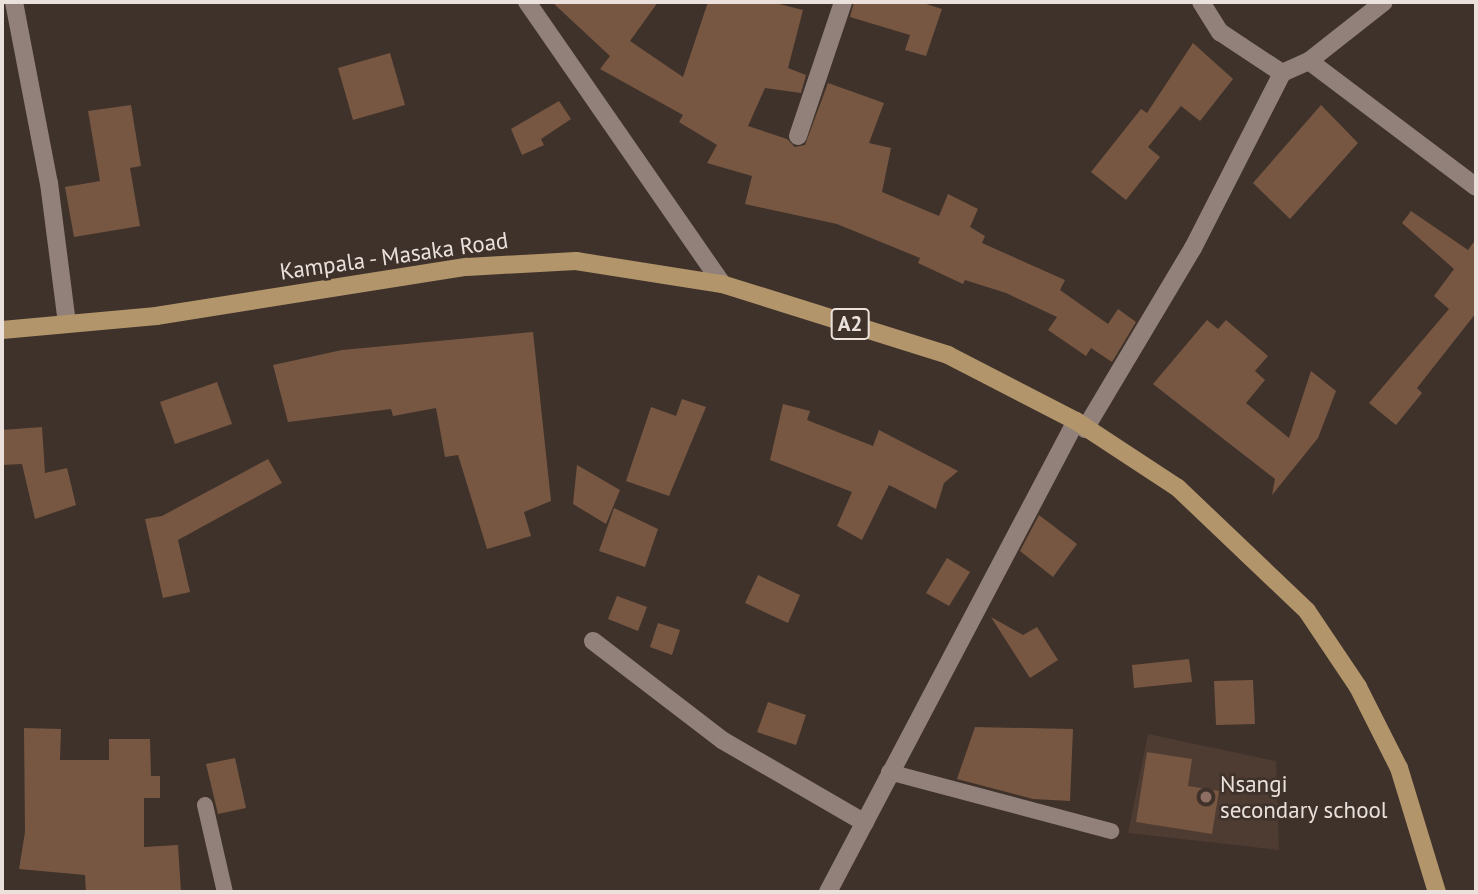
<!DOCTYPE html>
<html>
<head>
<meta charset="utf-8">
<style>
  body { margin:0 }
  #map { position:relative; width:1478px; height:894px; overflow:hidden; background:#3f322b; font-family:"PT Sans",sans-serif }
  div>[style] { position:absolute }
  [style*='--x'] { left:calc(var(--x)*1px); top:calc(var(--y)*1px); width:calc(var(--w)*1px); rotate:calc(var(--a)*1deg) }
  .built>* { inset:0; background:#4e3b32 }
  .building>* { inset:0; background:#775742 }
  .service>* { height:16px; margin:-8px; padding:0 8px; transform-origin:8px; border-radius:8px; background:#91817a }
  .minor>* { height:18px; margin:-9px; padding:0 9px; transform-origin:9px; border-radius:9px; background:#91817a }
  .tertiary>* { height:18px; margin:-9px; padding:0 9px; transform-origin:9px; border-radius:9px; background:#91817a }
  .primary>* { height:18px; margin:-9px; padding:0 9px; transform-origin:9px; border-radius:9px; background:#b3956c }
  .dots>* { width:19px; height:19px; translate:-50% -50%; box-sizing:border-box; border:4px solid #3f322b; border-radius:50% }
  span { translate:-50% -50%; white-space:nowrap; text-align:center; line-height:1.15; -webkit-text-stroke:5px #3f322b; paint-order:stroke }
  .shield-label span { padding:2px 5px; background:#3f322b; border:2px solid; border-radius:5px; -webkit-text-stroke-width:0 }
  .shield-label { font-size:21px; color:#eae1dd; font-weight:700 }
  .street-label { font-size:23px; color:#eae1dd }
  .poi-label { font-size:23px; color:#eae1dd }
  .left { translate:0 -50%; text-align:left }
  .frame { position:absolute; inset:0; border:4px solid #eae1dd; pointer-events:none }
</style>
</head>
<body>
<div id="map">
  <div class="built">
    <i style="clip-path:polygon(1148px 734px,1276px 761px,1279px 850px,1128px 833px)"></i>
  </div>
  <div class="building">
    <i style="clip-path:polygon(552px 2px,658px 2px,630px 41px,683px 77px,708px 2px,771px 2px,803px 10px,788px 68px,806px 75px,801px 93px,765px 88px,748px 126px,787px 139px,795px 147px,805px 145px,828px 83px,884px 103px,869px 143px,891px 148px,882px 192px,939px 216px,948px 194px,978px 209px,970px 227px,985px 236px,982px 243px,1065px 280px,1060px 290px,1108px 324px,1118px 309px,1136px 322px,1112px 362px,1091px 348px,1086px 356px,1048px 330px,1057px 317px,1006px 293px,965px 280px,963px 284px,918px 263px,920px 258px,837px 224px,745px 204px,752px 176px,707px 163px,717px 145px,679px 122px,683px 115px,600px 69px,610px 56px)"></i>
    <i style="clip-path:polygon(854px 2px,920px 2px,942px 9px,926px 56px,905px 50px,910px 35px,850px 17px)"></i>
    <i style="clip-path:polygon(1193px 43px,1233px 79px,1200px 121px,1181px 106px,1148px 147px,1160px 157px,1126px 200px,1091px 172px,1141px 109px,1147px 113px)"></i>
    <i style="clip-path:polygon(390px 53px,405px 105px,353px 120px,338px 68px)"></i>
    <i style="clip-path:polygon(559px 101px,571px 119px,541px 139px,544px 145px,522px 155px,511px 129px)"></i>
    <i style="clip-path:polygon(131px 105px,141px 166px,130px 168px,140px 226px,74px 237px,65px 187px,100px 181px,88px 111px)"></i>
    <i style="clip-path:polygon(1321px 105px,1358px 143px,1290px 219px,1253px 183px)"></i>
    <i style="clip-path:polygon(1411px 211px,1468px 250px,1476px 239px,1476px 313px,1417px 388px,1422px 393px,1396px 425px,1369px 403px,1449px 309px,1434px 296px,1454px 269px,1402px 223px)"></i>
    <i style="clip-path:polygon(1207px 320px,1218px 329px,1226px 320px,1268px 356px,1255px 371px,1265px 380px,1246px 403px,1289px 438px,1311px 371px,1336px 391px,1318px 438px,1272px 495px,1275px 479px,1153px 384px)"></i>
    <i style="clip-path:polygon(533px 332px,551px 501px,524px 512px,531px 536px,487px 549px,458px 455px,445px 457px,436px 408px,393px 416px,391px 409px,288px 422px,273px 365px,342px 350px)"></i>
    <i style="clip-path:polygon(217px 382px,232px 424px,175px 444px,160px 402px)"></i>
    <i style="clip-path:polygon(682px 399px,706px 407px,669px 496px,626px 481px,651px 407px,676px 416px)"></i>
    <i style="clip-path:polygon(783px 404px,810px 411px,807px 420px,873px 446px,879px 430px,958px 471px,944px 483px,936px 509px,889px 485px,862px 540px,837px 526px,852px 492px,770px 460px)"></i>
    <i style="clip-path:polygon(42px 427px,45px 473px,67px 468px,76px 505px,35px 519px,22px 464px,2px 465px,2px 430px)"></i>
    <i style="clip-path:polygon(268px 459px,282px 483px,178px 540px,190px 592px,163px 598px,145px 519px,162px 516px)"></i>
    <i style="clip-path:polygon(577px 465px,620px 490px,606px 524px,573px 504px)"></i>
    <i style="clip-path:polygon(614px 508px,658px 529px,645px 567px,599px 551px)"></i>
    <i style="clip-path:polygon(1039px 515px,1077px 544px,1053px 577px,1020px 551px)"></i>
    <i style="clip-path:polygon(947px 558px,970px 572px,949px 606px,926px 593px)"></i>
    <i style="clip-path:polygon(758px 575px,800px 595px,788px 623px,745px 603px)"></i>
    <i style="clip-path:polygon(617px 596px,647px 607px,638px 631px,608px 619px)"></i>
    <i style="clip-path:polygon(991px 617px,1023px 635px,1037px 627px,1058px 660px,1030px 678px)"></i>
    <i style="clip-path:polygon(658px 623px,680px 630px,672px 655px,650px 647px)"></i>
    <i style="clip-path:polygon(1189px 659px,1192px 682px,1134px 688px,1132px 665px)"></i>
    <i style="clip-path:polygon(1253px 680px,1255px 724px,1216px 725px,1214px 681px)"></i>
    <i style="clip-path:polygon(768px 702px,806px 715px,796px 745px,757px 732px)"></i>
    <i style="clip-path:polygon(975px 727px,1073px 729px,1070px 801px,1033px 799px,957px 779px)"></i>
    <i style="clip-path:polygon(24px 728px,61px 729px,60px 760px,109px 760px,109px 739px,150px 739px,151px 776px,160px 776px,160px 798px,144px 798px,144px 847px,178px 845px,181px 892px,86px 892px,85px 875px,19px 869px,25px 832px)"></i>
    <i style="clip-path:polygon(1147px 752px,1192px 759px,1188px 786px,1219px 791px,1212px 834px,1136px 822px)"></i>
    <i style="clip-path:polygon(235px 758px,246px 808px,218px 814px,206px 764px)"></i>
  </div>
  <div class="service">
    <i style="--x:889;--y:772;--w:230;--a:14.9"></i>
    <i style="--x:205;--y:805;--w:89;--a:77.1"></i>
  </div>
  <div class="minor">
    <i style="--x:14;--y:2;--w:184;--a:79.1"></i>
    <i style="--x:49;--y:183;--w:141;--a:82.7"></i>
    <i style="--x:1201;--y:2;--w:36;--a:58"></i>
    <i style="--x:1220;--y:32;--w:74;--a:33.5"></i>
    <i style="--x:1309;--y:61;--w:209;--a:37"></i>
    <i style="--x:798;--y:136;--w:141;--a:-71.4"></i>
    <i style="--x:1085;--y:429;--w:211;--a:-59.2"></i>
    <i style="--x:1193;--y:248;--w:196;--a:-63"></i>
    <i style="--x:1282;--y:73;--w:30;--a:-24"></i>
    <i style="--x:1309;--y:61;--w:95;--a:-38.2"></i>
    <i style="--x:593;--y:641;--w:163;--a:37.5"></i>
    <i style="--x:722;--y:740;--w:165;--a:30.1"></i>
    <i style="--x:828;--y:892;--w:532;--a:-62.23"></i>
  </div>
  <div class="tertiary">
    <i style="--x:527;--y:2;--w:343;--a:55.3"></i>
  </div>
  <div class="primary">
    <i style="--x:2;--y:330;--w:155;--a:-5.2"></i>
    <i style="--x:156;--y:316;--w:315;--a:-9"></i>
    <i style="--x:467;--y:267;--w:109;--a:-3.2"></i>
    <i style="--x:576;--y:261;--w:148;--a:9"></i>
    <i style="--x:722;--y:284;--w:237;--a:17.4"></i>
    <i style="--x:948;--y:355;--w:144;--a:27.3"></i>
    <i style="--x:1076;--y:421;--w:122;--a:33.3"></i>
    <i style="--x:1178;--y:488;--w:178;--a:43.6"></i>
    <i style="--x:1307;--y:611;--w:92;--a:56.1"></i>
    <i style="--x:1358;--y:687;--w:91;--a:63.2"></i>
    <i style="--x:1399;--y:768;--w:130;--a:73"></i>
  </div>
  <div class="dots">
    <i style="left:1206px;top:797px;background:#8d6e63"></i>
  </div>
  <div class="shield-label">
    <span style="left:850px;top:324px">A2</span>
  </div>
  <div class="street-label">
    <span style="left:394px;top:256px;rotate:-8deg">Kampala - Masaka Road</span>
  </div>
  <div class="poi-label">
    <span class="left" style="left:1220px;top:797px">Nsangi<br>secondary school</span>
  </div>
  <div class="frame"></div>
</div>
</body>
</html>
